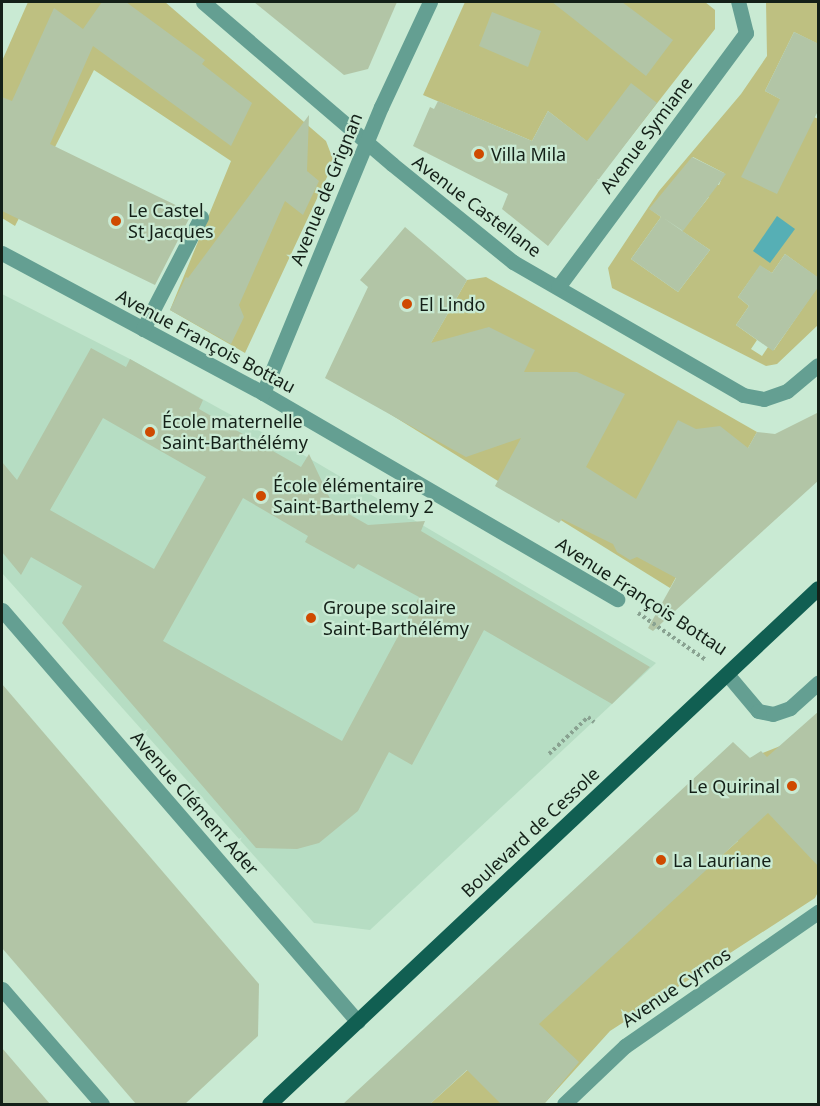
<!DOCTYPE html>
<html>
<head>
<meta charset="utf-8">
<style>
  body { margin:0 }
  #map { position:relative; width:820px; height:1106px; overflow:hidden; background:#c9ead3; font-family:"Noto Sans",sans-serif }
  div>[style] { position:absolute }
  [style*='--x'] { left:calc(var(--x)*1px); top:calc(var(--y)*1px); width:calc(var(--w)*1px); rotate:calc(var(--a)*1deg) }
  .built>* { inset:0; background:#b6ddc3 }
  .green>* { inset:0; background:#bec081 }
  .water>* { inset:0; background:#56afb5 }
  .building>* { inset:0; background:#b2c5a6 }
  .path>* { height:4px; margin-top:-2px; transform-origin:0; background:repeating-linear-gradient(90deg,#89a291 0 3px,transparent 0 6px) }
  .minor>* { height:15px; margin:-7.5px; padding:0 7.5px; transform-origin:7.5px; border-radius:7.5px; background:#649f92 }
  .major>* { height:15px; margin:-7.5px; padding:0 7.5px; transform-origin:7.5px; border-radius:7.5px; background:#115f52 }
  .dots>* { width:16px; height:16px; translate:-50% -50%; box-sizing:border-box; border:3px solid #c9ead3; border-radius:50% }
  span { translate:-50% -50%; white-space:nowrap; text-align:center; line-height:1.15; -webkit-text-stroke:4.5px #c9ead3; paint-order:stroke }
  .street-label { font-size:18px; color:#142018 }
  .poi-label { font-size:18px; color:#142018 }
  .left { translate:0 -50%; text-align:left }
  .right { translate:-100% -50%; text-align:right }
  .frame { position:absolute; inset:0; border:3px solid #142018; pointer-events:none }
</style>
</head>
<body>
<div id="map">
  <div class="built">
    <i style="clip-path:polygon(2px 294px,130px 359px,307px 457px,656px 663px,370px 930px,314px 923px,2px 573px)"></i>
  </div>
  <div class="green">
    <i style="clip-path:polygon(28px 2px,165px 2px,326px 141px,334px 162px,245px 353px,170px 310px,231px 161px,94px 70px,15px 226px,2px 218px,2px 61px)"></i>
    <i style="clip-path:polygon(465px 2px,705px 2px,715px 10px,715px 29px,612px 161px,548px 111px,532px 141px,423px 95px)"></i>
    <i style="clip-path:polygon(evenodd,766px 2px,818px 2px,818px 44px,794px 32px,765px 91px,818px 119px,818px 278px,785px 254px,772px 273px,760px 266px,738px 297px,749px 306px,736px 325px,757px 340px,751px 349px,762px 356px,768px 347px,774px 350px,818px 286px,818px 325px,777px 364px,766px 366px,612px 288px,608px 268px,659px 191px,741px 94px,767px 56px,766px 2px,693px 157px,724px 173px,719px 185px,683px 169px,693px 157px,766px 2px,709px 197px,682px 231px,710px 250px,678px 292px,631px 259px,661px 217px,650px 209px,709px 197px)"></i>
    <i style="clip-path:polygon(486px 277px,757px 432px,670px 588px,390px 414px,467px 280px)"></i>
    <i style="clip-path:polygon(818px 731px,818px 892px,815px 898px,610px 1031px,544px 1104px,430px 1104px,526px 1017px,602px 961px,738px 841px,706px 806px,750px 758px)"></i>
  </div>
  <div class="water">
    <i style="clip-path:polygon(777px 216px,795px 229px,770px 263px,753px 251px)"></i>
  </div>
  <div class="building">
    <i style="clip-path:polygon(102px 2px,126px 2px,205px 60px,202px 64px,252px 103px,231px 146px,93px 46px,50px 144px,192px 213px,155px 285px,2px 211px,2px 97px,12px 101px,54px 8px,83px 29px)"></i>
    <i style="clip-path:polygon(254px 2px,397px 2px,368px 69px,344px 75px)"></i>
    <i style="clip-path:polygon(552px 2px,622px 2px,673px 40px,646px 76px)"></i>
    <i style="clip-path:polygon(492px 12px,541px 31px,528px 67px,479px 46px)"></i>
    <i style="clip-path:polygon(794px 32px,819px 44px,819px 109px,777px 194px,741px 177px,780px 99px,765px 91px)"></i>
    <i style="clip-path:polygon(631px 83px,657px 103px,548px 246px,502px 209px,508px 194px,413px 146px,430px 107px,434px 109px,438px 101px,532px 141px,548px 111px,587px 141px)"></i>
    <i style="clip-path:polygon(309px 115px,307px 171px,319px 181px,303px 215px,285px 201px,239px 305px,244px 317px,231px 344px,170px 310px,186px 277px,188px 278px)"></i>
    <i style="clip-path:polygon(692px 157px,726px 174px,683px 231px,662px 217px,710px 250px,678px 292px,631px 259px,661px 217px,649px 209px)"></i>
    <i style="clip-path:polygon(405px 227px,467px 280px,431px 343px,489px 327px,535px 350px,524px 372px,577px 372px,625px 394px,586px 467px,636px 499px,678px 420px,696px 429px,720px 426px,748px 448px,757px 432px,775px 434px,819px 412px,819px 480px,653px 631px,648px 628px,676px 578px,637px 557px,630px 560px,617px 552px,613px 544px,562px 519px,559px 523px,495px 486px,521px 438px,466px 457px,325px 378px,368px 287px,360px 280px)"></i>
    <i style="clip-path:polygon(785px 254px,819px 278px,819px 286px,773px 351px,736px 325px,749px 306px,738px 297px,760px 265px,772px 273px)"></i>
    <i style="clip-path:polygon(evenodd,91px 348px,126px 367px,130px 359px,203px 400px,199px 409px,301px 467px,309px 454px,333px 505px,368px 525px,425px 521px,421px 531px,650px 667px,612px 704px,484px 630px,412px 765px,389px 752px,358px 811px,319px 843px,297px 849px,256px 848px,62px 623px,82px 586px,31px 557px,21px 575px,2px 552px,2px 462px,17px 480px,91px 348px,103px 418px,206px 477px,154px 569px,50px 510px,103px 418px,91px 348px,243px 498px,308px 536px,305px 542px,354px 569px,358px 564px,419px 597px,342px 741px,163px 641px,243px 498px)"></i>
    <i style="clip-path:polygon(2px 684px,259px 984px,258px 1036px,185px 1104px,136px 1104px,2px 948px)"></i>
    <i style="clip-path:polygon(819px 711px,819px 867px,768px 813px,539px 1024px,579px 1062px,544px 1104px,501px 1104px,467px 1070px,430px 1104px,343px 1104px,733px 742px,750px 758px,761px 751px,767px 757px)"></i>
    <i style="clip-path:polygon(2px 1048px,50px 1104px,2px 1104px)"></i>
  </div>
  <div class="path">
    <i style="--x:638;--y:613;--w:83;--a:34.7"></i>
    <i style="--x:549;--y:754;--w:54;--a:-43.5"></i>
    <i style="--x:588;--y:717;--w:8;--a:40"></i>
  </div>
  <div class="minor">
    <i style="--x:203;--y:2;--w:249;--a:40.6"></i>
    <i style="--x:392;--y:164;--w:156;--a:39"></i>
    <i style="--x:513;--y:262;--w:266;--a:30"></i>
    <i style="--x:743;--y:395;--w:21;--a:11"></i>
    <i style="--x:764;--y:399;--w:24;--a:-19"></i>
    <i style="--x:787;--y:391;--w:40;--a:-40"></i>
    <i style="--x:2;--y:253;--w:296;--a:28.2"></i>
    <i style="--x:263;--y:393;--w:410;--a:30.2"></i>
    <i style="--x:558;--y:287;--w:316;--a:-53.5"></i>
    <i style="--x:746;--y:33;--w:32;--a:-104"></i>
    <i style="--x:143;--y:329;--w:126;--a:-62.6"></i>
    <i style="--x:263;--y:393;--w:309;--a:-67.6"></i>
    <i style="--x:381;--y:107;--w:116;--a:-65"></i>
    <i style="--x:2;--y:610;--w:544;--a:49.17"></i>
    <i style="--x:727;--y:674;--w:48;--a:50"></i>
    <i style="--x:758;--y:711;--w:15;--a:11"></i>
    <i style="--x:773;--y:714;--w:18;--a:-19"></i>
    <i style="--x:790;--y:708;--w:38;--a:-42"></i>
    <i style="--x:2;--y:989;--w:152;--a:49"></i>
    <i style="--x:564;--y:1104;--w:84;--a:-43.6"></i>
    <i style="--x:625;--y:1046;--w:235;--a:-34.8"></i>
  </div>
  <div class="major">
    <i style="--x:269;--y:1104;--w:753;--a:-43.23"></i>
  </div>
  <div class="dots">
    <i style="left:479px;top:154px;background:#cf4a00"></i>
    <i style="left:116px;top:221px;background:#cf4a00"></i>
    <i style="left:407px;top:304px;background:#cf4a00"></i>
    <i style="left:150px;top:432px;background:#cf4a00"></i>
    <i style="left:261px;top:496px;background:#cf4a00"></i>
    <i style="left:311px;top:618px;background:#cf4a00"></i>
    <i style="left:792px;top:786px;background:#cf4a00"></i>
    <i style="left:661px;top:860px;background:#cf4a00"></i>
  </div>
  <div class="street-label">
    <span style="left:646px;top:135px;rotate:-53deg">Avenue Symiane</span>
    <span style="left:326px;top:189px;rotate:-68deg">Avenue de Grignan</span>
    <span style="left:477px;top:206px;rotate:37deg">Avenue Castellane</span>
    <span style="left:206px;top:341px;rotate:28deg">Avenue François Bottau</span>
    <span style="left:642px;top:596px;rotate:33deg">Avenue François Bottau</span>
    <span style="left:195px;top:803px;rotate:49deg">Avenue Clément Ader</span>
    <span style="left:530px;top:832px;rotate:-43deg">Boulevard de Cessole</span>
    <span style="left:676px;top:987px;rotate:-34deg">Avenue Cyrnos</span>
  </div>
  <div class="poi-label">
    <span class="left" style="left:491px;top:154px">Villa Mila</span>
    <span class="left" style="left:128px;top:221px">Le Castel<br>St Jacques</span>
    <span class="left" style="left:419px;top:304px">El Lindo</span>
    <span class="left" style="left:162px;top:432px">École maternelle<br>Saint-Barthélémy</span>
    <span class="left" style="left:273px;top:496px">École élémentaire<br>Saint-Barthelemy 2</span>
    <span class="left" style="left:323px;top:618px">Groupe scolaire<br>Saint-Barthélémy</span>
    <span class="right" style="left:780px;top:786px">Le Quirinal</span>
    <span class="left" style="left:673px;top:860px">La Lauriane</span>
  </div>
  <div class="frame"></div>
</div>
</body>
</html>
